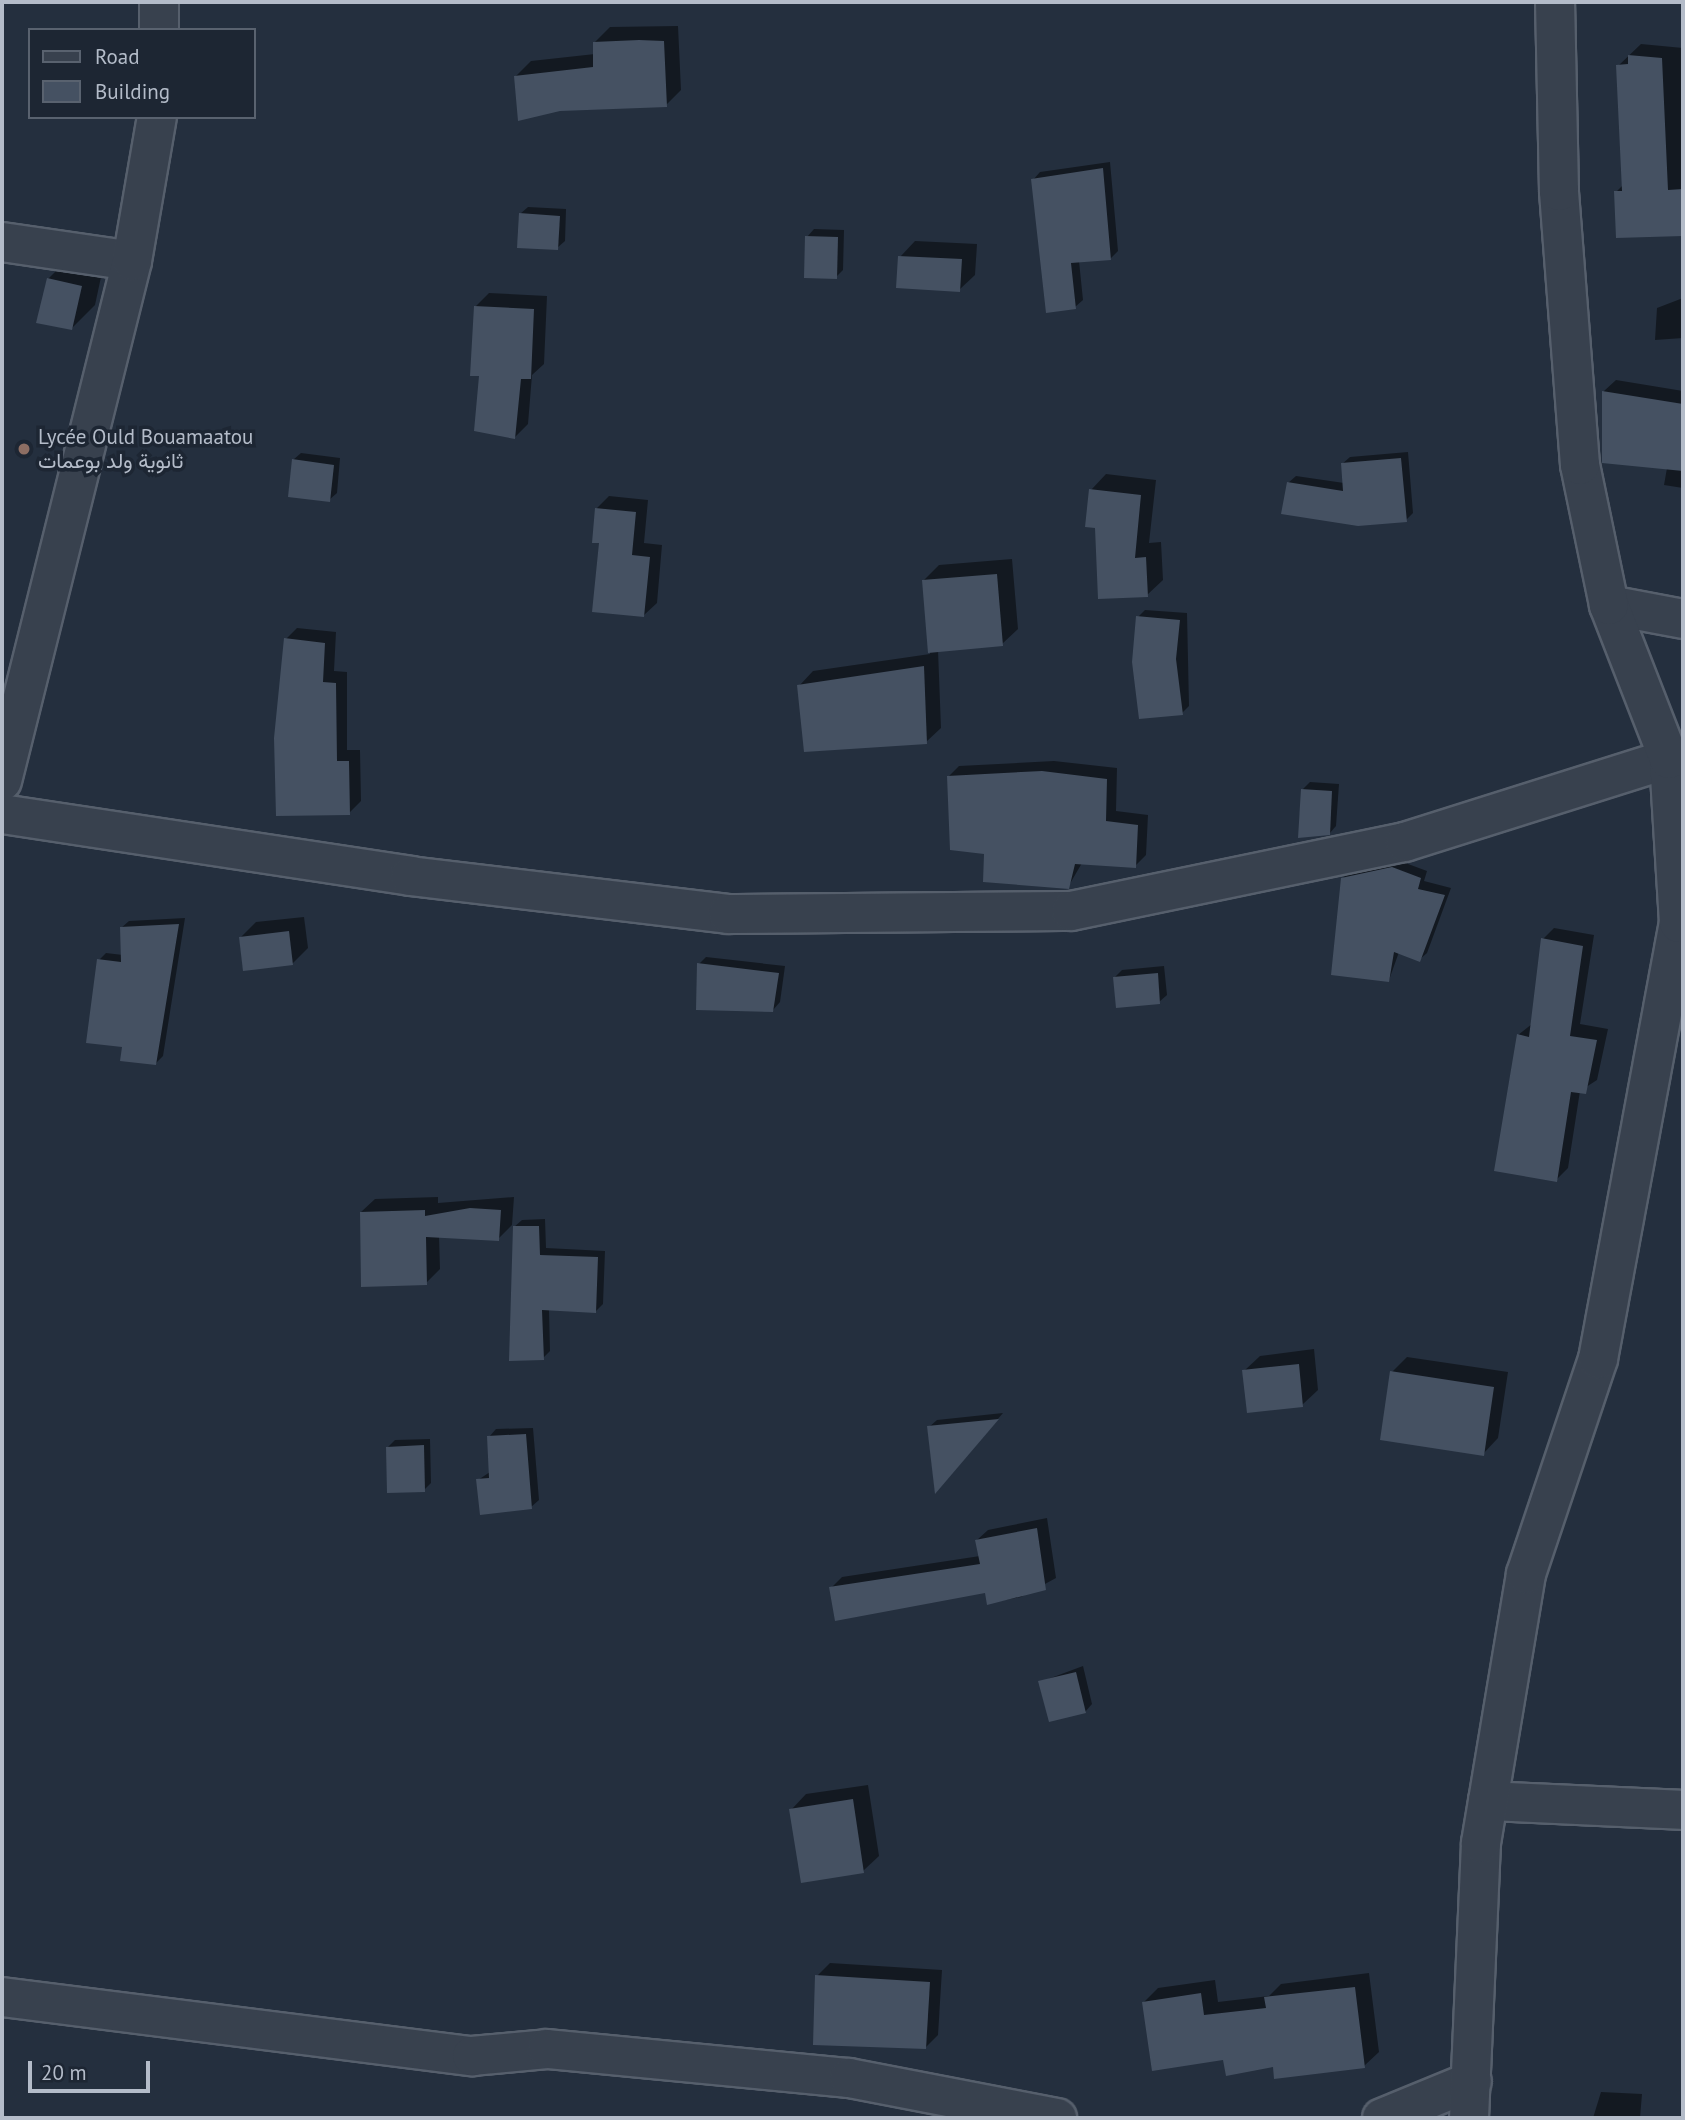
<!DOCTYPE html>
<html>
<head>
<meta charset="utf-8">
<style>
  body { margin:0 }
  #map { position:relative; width:1685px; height:2120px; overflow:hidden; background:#242f3e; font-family:"PT Sans",Vazirmatn,sans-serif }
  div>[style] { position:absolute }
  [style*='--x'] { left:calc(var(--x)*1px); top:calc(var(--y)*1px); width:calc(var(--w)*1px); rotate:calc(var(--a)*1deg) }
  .shadow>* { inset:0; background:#0007 }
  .building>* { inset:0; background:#455162 }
  .roads { filter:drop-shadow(2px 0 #565f6c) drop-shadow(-2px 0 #565f6c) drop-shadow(0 2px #565f6c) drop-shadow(0 -2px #565f6c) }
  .minor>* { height:38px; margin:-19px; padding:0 19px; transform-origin:19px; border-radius:19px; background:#38414e }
  .dots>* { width:19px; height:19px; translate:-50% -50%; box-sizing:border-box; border:4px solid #1d2633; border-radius:50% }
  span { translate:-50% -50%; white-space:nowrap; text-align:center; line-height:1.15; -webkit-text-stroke:7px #1d2633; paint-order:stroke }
  .poi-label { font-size:21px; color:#b4bcc9 }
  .left { translate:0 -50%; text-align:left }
  .frame { position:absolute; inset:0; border:4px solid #b4bcc9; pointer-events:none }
  .legend { position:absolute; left:28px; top:28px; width:228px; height:91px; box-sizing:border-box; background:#1d2633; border:2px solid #59626f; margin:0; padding:9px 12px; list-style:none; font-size:21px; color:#b4bcc9 }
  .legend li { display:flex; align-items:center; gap:14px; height:35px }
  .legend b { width:35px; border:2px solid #59626f }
  .scale { position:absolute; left:28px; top:2061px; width:122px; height:32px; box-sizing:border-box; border:4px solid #b4bcc9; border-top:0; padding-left:9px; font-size:21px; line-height:24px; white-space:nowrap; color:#b4bcc9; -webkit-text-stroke:5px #1d2633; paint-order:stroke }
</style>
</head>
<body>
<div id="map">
  <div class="shadow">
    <i style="clip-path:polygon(678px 26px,681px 90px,666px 105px,515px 77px,531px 61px,595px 54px,594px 43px,610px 27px)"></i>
    <i style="clip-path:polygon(1641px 44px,1683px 48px,1683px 234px,1618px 236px,1616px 192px,1623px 185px,1618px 66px)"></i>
    <i style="clip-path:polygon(1110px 162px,1118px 251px,1110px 259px,1079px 261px,1083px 300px,1075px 307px,1033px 180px,1040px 172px)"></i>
    <i style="clip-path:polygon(528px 207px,566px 209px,565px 241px,557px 248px,520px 214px)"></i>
    <i style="clip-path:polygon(814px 229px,844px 230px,843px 270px,836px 277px,807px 237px)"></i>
    <i style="clip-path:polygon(915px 241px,977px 244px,975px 275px,959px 290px,900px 257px)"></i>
    <i style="clip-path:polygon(71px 256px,104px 263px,95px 305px,72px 328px,48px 279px)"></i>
    <i style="clip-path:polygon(489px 293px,547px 296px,544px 364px,532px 375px,528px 424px,514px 438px,481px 375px,475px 307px)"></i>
    <i style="clip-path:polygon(1683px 298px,1683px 338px,1655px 340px,1657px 308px)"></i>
    <i style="clip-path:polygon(1616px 380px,1683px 391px,1683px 488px,1664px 485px,1667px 468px,1604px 461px,1604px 391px)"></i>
    <i style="clip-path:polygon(1408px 452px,1413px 513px,1406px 520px,1288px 483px,1296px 476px,1344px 483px,1342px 464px,1350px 457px)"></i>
    <i style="clip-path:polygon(301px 453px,340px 458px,337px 493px,329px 500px,293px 460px)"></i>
    <i style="clip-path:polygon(1106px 474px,1156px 480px,1149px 543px,1161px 542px,1163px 580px,1147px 595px,1096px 526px,1091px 490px)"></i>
    <i style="clip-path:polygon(609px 496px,648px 500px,644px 543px,662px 545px,657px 603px,644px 615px,601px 542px,596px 509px)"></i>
    <i style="clip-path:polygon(1012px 559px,1018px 629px,1002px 644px,938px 650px,941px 728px,926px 742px,799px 686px,813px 671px,930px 654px,924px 580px,939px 565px)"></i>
    <i style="clip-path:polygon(1145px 610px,1187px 613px,1189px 706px,1182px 713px,1138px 617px)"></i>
    <i style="clip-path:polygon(297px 628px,336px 632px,334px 671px,347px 672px,347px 750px,360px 750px,361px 801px,349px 813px,286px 639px)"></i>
    <i style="clip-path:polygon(1054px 761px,1117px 768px,1116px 811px,1148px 815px,1146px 855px,1135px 866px,1082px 863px,1068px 887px,986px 852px,949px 776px,959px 766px)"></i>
    <i style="clip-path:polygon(1310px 782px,1339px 784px,1336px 826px,1329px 834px,1302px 790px)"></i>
    <i style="clip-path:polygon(1400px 861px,1427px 871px,1424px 881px,1451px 888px,1427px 953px,1419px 960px,1399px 952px,1389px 980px,1343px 878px,1350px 871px)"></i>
    <i style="clip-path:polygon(304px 917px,308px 948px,292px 964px,241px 937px,256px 922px)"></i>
    <i style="clip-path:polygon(185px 918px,163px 1056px,156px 1063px,124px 1045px,99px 960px,106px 953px,123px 955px,121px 928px,129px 921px)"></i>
    <i style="clip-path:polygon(1554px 928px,1594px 935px,1580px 1024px,1608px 1029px,1597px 1080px,1580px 1091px,1568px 1168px,1556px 1180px,1518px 1035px,1532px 1024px,1543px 939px)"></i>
    <i style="clip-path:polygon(706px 957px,785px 966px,780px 1002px,773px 1010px,699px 964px)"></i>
    <i style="clip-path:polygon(1164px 966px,1167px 995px,1159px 1002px,1115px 977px,1122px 970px)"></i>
    <i style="clip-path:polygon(438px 1197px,438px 1203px,514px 1197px,512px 1225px,498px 1239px,439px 1236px,440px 1269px,426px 1283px,361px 1212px,375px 1199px)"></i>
    <i style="clip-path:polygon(545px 1219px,546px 1248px,605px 1251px,603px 1304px,595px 1312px,549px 1309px,550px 1351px,543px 1358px,514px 1227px,522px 1220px)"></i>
    <i style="clip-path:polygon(1314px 1349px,1318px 1390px,1302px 1405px,1244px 1371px,1260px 1356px)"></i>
    <i style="clip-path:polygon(1407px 1357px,1508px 1372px,1498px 1438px,1483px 1454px,1392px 1372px)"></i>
    <i style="clip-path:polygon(1003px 1413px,942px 1484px,929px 1427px,937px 1420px)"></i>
    <i style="clip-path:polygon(533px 1428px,539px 1500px,531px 1507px,478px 1480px,490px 1472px,489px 1437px,496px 1429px)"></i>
    <i style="clip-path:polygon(430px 1439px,431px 1483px,424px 1490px,388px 1447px,395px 1440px)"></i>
    <i style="clip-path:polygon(1047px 1518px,1056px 1578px,1021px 1597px,989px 1603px,987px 1591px,831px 1588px,842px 1577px,980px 1556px,977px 1540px,988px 1530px)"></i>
    <i style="clip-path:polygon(1083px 1666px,1092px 1704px,1085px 1712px,1040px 1682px)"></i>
    <i style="clip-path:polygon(868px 1785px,879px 1856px,863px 1871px,791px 1810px,806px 1794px)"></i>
    <i style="clip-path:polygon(830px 1963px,942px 1970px,938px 2035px,925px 2048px,817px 1976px)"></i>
    <i style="clip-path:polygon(1369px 1973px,1379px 2052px,1364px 2066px,1224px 2058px,1144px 2002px,1158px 1988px,1215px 1980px,1218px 2002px,1269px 1996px,1281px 1984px)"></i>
    <i style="clip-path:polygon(1601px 2092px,1642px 2094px,1640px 2118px,1593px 2118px)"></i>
  </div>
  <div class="building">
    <i style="clip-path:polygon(639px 40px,664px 41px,667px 107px,560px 111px,518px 121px,514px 76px,593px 67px,593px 42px)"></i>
    <i style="clip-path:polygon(1628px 55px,1662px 58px,1668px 190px,1683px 189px,1683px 236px,1616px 238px,1614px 191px,1622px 191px,1616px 65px,1628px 64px)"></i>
    <i style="clip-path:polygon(1103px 168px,1111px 260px,1071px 263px,1076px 309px,1046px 313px,1031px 179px)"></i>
    <i style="clip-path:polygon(519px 213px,560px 216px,558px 250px,517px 248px)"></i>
    <i style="clip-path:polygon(805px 236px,838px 237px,837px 279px,804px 278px)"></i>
    <i style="clip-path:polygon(898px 256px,962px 259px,960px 292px,896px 288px)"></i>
    <i style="clip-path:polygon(47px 278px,82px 286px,72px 330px,36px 323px)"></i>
    <i style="clip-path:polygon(474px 306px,534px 309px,531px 379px,521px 379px,515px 439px,474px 431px,479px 376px,470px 376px)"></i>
    <i style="clip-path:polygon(1602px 391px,1683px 404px,1683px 471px,1602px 463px)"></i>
    <i style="clip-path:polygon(1401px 458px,1407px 522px,1358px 526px,1281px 514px,1287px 482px,1343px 491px,1341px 463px)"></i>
    <i style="clip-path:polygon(292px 459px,334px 465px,330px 502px,288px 497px)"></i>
    <i style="clip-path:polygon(1089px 489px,1141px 495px,1135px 558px,1146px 557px,1148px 597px,1098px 599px,1095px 528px,1085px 527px)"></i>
    <i style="clip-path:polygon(595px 508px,636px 512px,632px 555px,650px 557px,644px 617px,592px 612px,599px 543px,592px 543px)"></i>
    <i style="clip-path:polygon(997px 574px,1003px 646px,928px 653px,922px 580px)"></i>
    <i style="clip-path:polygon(1136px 616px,1180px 620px,1176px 659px,1183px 715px,1139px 719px,1132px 662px)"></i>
    <i style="clip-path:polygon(284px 638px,325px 643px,323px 682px,336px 683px,337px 761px,349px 761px,350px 815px,276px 816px,274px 738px)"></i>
    <i style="clip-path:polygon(924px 666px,927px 744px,804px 752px,797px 685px)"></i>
    <i style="clip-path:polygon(1042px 771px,1107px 779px,1106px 821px,1138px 825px,1136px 868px,1075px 864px,1069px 889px,983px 882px,984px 854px,950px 850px,947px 776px)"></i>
    <i style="clip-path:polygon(1301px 789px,1332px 791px,1330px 835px,1298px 838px)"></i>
    <i style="clip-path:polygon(1392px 867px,1421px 878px,1418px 889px,1445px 895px,1420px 962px,1394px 952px,1389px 982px,1331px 975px,1341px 878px)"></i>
    <i style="clip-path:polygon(179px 924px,156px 1065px,120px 1061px,122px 1047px,86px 1043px,97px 959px,121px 962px,120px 927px)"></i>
    <i style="clip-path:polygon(289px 931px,293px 965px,243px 971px,239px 937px)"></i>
    <i style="clip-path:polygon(1541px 938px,1583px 946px,1570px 1036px,1597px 1040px,1586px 1094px,1571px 1092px,1557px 1182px,1494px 1171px,1517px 1034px,1529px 1037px)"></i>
    <i style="clip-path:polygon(697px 963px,779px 973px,773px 1012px,696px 1010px)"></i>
    <i style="clip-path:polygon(1158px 973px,1160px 1004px,1116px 1008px,1113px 977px)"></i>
    <i style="clip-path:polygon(470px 1208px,501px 1210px,499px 1241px,426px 1237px,427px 1285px,361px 1287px,360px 1212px,425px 1210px,425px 1216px)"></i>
    <i style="clip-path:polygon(513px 1226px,539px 1226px,540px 1255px,598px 1257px,596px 1313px,542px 1310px,544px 1360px,509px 1361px)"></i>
    <i style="clip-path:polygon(1299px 1364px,1303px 1407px,1247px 1413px,1242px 1370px)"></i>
    <i style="clip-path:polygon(1390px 1371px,1494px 1387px,1484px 1456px,1380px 1440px)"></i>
    <i style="clip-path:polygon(999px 1419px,935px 1494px,927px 1426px)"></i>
    <i style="clip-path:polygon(526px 1434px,532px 1509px,480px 1515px,476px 1479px,489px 1478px,487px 1436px)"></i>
    <i style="clip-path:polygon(424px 1445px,425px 1492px,387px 1493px,386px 1447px)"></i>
    <i style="clip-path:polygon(1037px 1528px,1046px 1590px,987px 1605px,985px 1593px,835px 1621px,829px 1587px,980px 1564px,975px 1540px)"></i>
    <i style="clip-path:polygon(1076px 1672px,1086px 1713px,1049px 1722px,1038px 1681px)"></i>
    <i style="clip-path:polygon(853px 1799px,864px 1873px,801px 1883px,789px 1809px)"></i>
    <i style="clip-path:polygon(815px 1975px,930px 1982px,926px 2049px,813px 2045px)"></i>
    <i style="clip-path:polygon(1355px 1987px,1365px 2068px,1274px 2079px,1273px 2067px,1226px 2076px,1223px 2060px,1152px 2071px,1142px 2002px,1201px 1993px,1204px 2015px,1266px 2008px,1264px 1997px)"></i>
  </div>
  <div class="roads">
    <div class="minor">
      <i style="--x:159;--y:30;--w:28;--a:-90"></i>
      <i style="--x:2;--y:242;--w:131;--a:8.3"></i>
      <i style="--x:1609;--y:605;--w:75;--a:10.7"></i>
      <i style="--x:2;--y:781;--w:536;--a:-75.96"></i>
      <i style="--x:132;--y:261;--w:146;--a:-80.2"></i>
      <i style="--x:2;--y:814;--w:413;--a:8.6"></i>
      <i style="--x:410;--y:876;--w:320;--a:6.8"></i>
      <i style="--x:728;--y:914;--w:343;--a:-0.5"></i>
      <i style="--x:1071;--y:911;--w:341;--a:-11.7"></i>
      <i style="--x:1405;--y:842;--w:277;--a:-17.5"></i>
      <i style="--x:1488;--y:1801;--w:195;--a:2.6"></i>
      <i style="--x:2;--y:1997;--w:474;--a:7.2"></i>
      <i style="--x:472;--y:2056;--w:75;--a:-5.3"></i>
      <i style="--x:547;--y:2049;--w:303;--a:5.5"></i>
      <i style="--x:849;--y:2078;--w:212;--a:10.9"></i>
      <i style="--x:1382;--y:2118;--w:97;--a:-22.3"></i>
      <i style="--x:1469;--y:2118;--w:275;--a:-87.5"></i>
      <i style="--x:1481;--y:1843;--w:273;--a:-80.5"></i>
      <i style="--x:1526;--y:1574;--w:227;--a:-71.5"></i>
      <i style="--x:1598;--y:1359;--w:443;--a:-79.5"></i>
      <i style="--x:1679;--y:923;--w:164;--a:-93.5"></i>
      <i style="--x:1669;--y:759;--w:165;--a:-111.3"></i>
      <i style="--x:1609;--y:605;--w:143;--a:-101.7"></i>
      <i style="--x:1580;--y:465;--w:275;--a:-94.4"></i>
      <i style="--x:1559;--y:191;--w:189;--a:-91.2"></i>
    </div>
  </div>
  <div class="dots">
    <i style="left:24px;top:449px;background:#8d6e63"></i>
  </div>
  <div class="poi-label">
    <span class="left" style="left:38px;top:449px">Lycée Ould Bouamaatou<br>ثانوية ولد بوعمات</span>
  </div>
  <div class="frame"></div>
  <ul class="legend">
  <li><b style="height:9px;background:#38414e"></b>Road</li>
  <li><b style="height:19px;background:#455162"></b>Building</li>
  </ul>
  <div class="scale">20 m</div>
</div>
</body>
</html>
